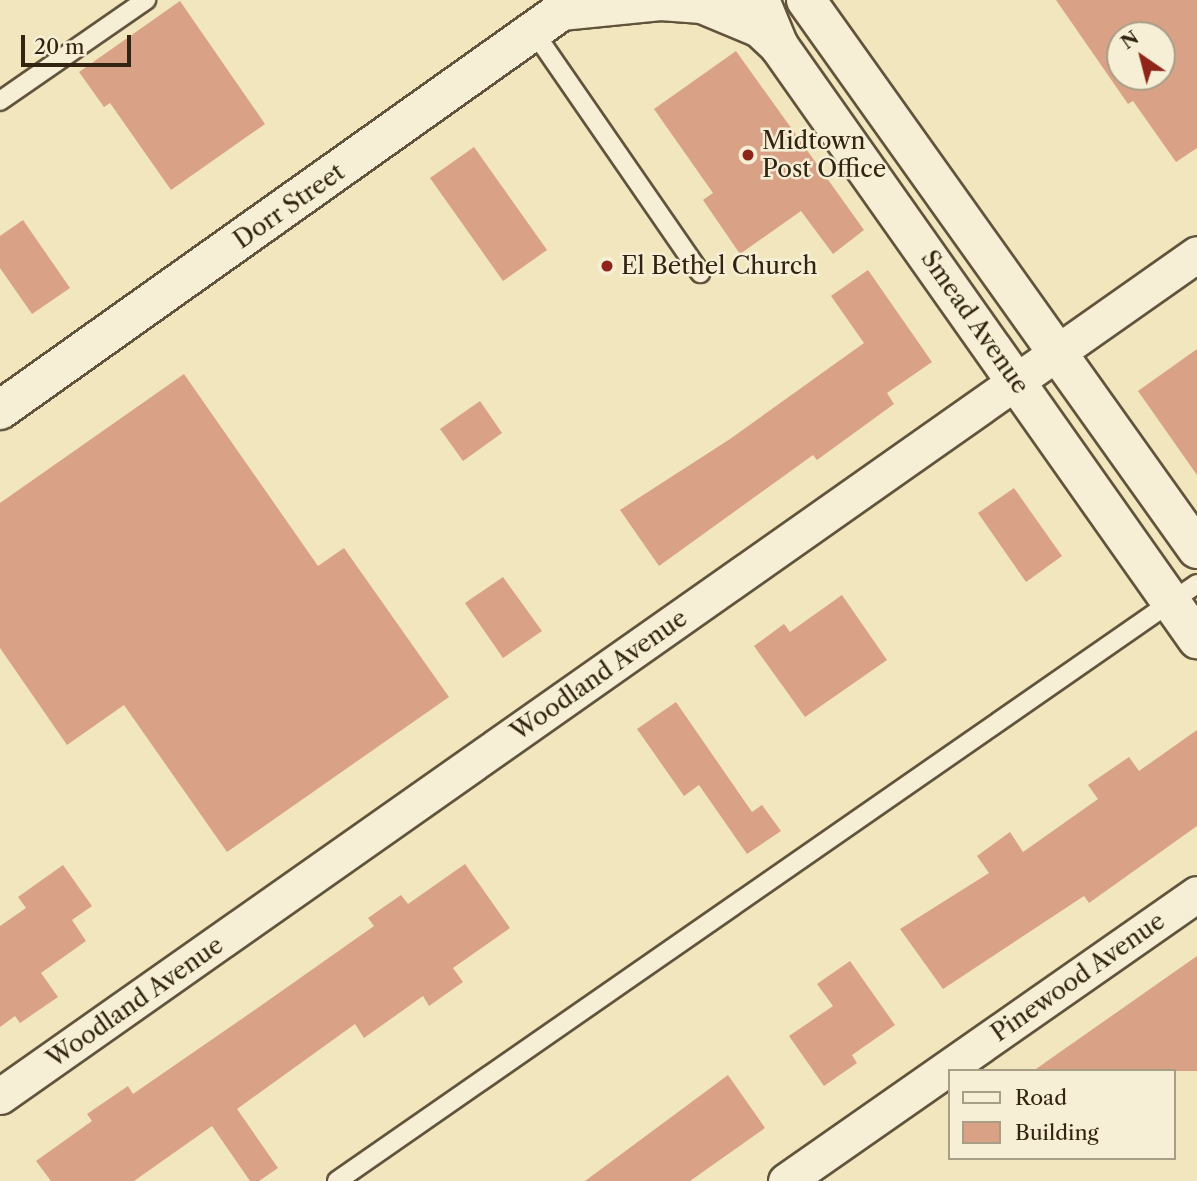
<!DOCTYPE html>
<html>
<head>
<meta charset="utf-8">
<style>
  body { margin:0 }
  #map { position:relative; width:1197px; height:1181px; overflow:hidden; background:#f1e6be; font-family:"Libre Caslon Text",serif }
  div>[style] { position:absolute }
  [style*='--x'] { left:calc(var(--x)*1px); top:calc(var(--y)*1px); width:calc(var(--w)*1px); rotate:calc(var(--a)*1deg) }
  .building>* { inset:0; background:#d9a287 }
  .roads { filter:drop-shadow(2px 0 #62543c) drop-shadow(-2px 0 #62543c) drop-shadow(0 2px #62543c) drop-shadow(0 -2px #62543c) }
  .lane>* { height:18px; margin:-9px; padding:0 9px; transform-origin:9px; border-radius:9px; background:#f6efd5 }
  .street>* { height:35px; margin:-17.5px; padding:0 17.5px; transform-origin:17.5px; border-radius:17.5px; background:#f6efd5 }
  .secondary>* { height:38px; margin:-19px; padding:0 19px; transform-origin:19px; border-radius:19px; background:#f6efd5 }
  .dots>* { width:19px; height:19px; translate:-50% -50%; box-sizing:border-box; border:4px solid #f6efd5; border-radius:50% }
  span { translate:-50% -50%; white-space:nowrap; text-align:center; line-height:1.15; -webkit-text-stroke:5px #f6efd5; paint-order:stroke }
  .poi-label { font-size:24px; color:#322410 }
  .left { translate:0 -50%; text-align:left }
  .street-label { font-size:24px; color:#322410 }
  .legend { position:absolute; left:948px; top:1069px; width:228px; height:91px; box-sizing:border-box; background:#f6efd5; border:2px solid #a89e86; margin:0; padding:9px 12px; list-style:none; font-size:21px; color:#322410 }
  .legend li { display:flex; align-items:center; gap:14px; height:35px }
  .legend b { width:35px; border:2px solid #a89e86 }
  .north { position:absolute; left:1106px; top:21px; width:70px; height:70px; box-sizing:border-box; background:#f6efd5; border:2px solid #a89e86; border-radius:50%; rotate:325deg; font-size:19px; font-weight:700; line-height:28px; text-align:center; color:#322410 }
  .north::after { content:''; display:block; margin:auto; width:24px; height:32px; background:#8f2418; clip-path:polygon(50% 0,100% 100%,50% 72%,0 100%) }
  .scale { position:absolute; left:21px; top:35px; width:110px; height:32px; box-sizing:border-box; border:4px solid #322410; border-top:0; padding-left:9px; font-size:21px; line-height:24px; white-space:nowrap; color:#322410; -webkit-text-stroke:5px #f6efd5; paint-order:stroke }
</style>
</head>
<body>
<div id="map">
  <div class="building">
    <i style="clip-path:polygon(evenodd,1056px 0,1197px 0,1197px 148px,1176px 162px,1133px 101px,1128px 104px,1056px 0,1120px 35px,1162px 35px,1162px 77px,1120px 77px,1120px 35px)"></i>
    <i style="clip-path:polygon(180px 1px,265px 124px,171px 190px,110px 103px,104px 107px,79px 72px)"></i>
    <i style="clip-path:polygon(736px 51px,864px 230px,833px 254px,801px 211px,740px 254px,703px 200px,713px 193px,654px 109px)"></i>
    <i style="clip-path:polygon(474px 147px,547px 250px,503px 281px,430px 178px)"></i>
    <i style="clip-path:polygon(23px 220px,70px 288px,32px 314px,0 268px,0 236px)"></i>
    <i style="clip-path:polygon(868px 270px,932px 362px,887px 393px,894px 404px,817px 460px,813px 455px,659px 566px,620px 510px,730px 439px,864px 343px,831px 296px)"></i>
    <i style="clip-path:polygon(1197px 349px,1197px 475px,1138px 391px)"></i>
    <i style="clip-path:polygon(184px 374px,318px 566px,344px 548px,449px 697px,227px 852px,124px 705px,67px 745px,0 648px,0 503px)"></i>
    <i style="clip-path:polygon(480px 401px,502px 433px,463px 461px,440px 429px)"></i>
    <i style="clip-path:polygon(1014px 488px,1062px 556px,1026px 582px,978px 513px)"></i>
    <i style="clip-path:polygon(503px 577px,542px 631px,503px 658px,465px 603px)"></i>
    <i style="clip-path:polygon(842px 595px,887px 660px,805px 717px,754px 646px,784px 624px,790px 632px)"></i>
    <i style="clip-path:polygon(676px 702px,752px 812px,762px 805px,781px 831px,747px 854px,699px 785px,684px 796px,637px 729px)"></i>
    <i style="clip-path:polygon(1197px 730px,1197px 826px,1089px 903px,1084px 896px,943px 989px,900px 929px,989px 873px,977px 856px,1010px 832px,1023px 852px,1098px 799px,1088px 785px,1129px 757px,1139px 771px)"></i>
    <i style="clip-path:polygon(465px 864px,510px 928px,453px 968px,463px 982px,429px 1006px,423px 996px,364px 1038px,355px 1024px,237px 1109px,278px 1168px,259px 1181px,250px 1181px,212px 1126px,134px 1181px,51px 1181px,36px 1161px,92px 1121px,87px 1114px,128px 1086px,133px 1094px,259px 1007px,374px 926px,368px 918px,401px 895px,408px 904px)"></i>
    <i style="clip-path:polygon(63px 865px,92px 906px,72px 920px,86px 941px,41px 973px,58px 997px,20px 1023px,15px 1016px,0 1027px,0 926px,26px 908px,18px 897px)"></i>
    <i style="clip-path:polygon(1197px 956px,1197px 1071px,1033px 1071px,1150px 989px)"></i>
    <i style="clip-path:polygon(850px 961px,895px 1025px,852px 1055px,857px 1063px,824px 1086px,789px 1036px,833px 1006px,817px 984px)"></i>
    <i style="clip-path:polygon(728px 1075px,765px 1128px,690px 1181px,585px 1181px)"></i>
  </div>
  <div class="roads">
    <div class="lane">
      <i style="--x:534;--y:32;--w:293;--a:55.4"></i>
      <i style="--x:0;--y:101;--w:178;--a:-34.7"></i>
      <i style="--x:337;--y:1181;--w:1047;--a:-34.77"></i>
    </div>
    <div class="street">
      <i style="--x:0;--y:1096;--w:1463;--a:-35.12"></i>
      <i style="--x:786;--y:1181;--w:501;--a:-34.93"></i>
    </div>
    <div class="secondary">
      <i style="--x:760;--y:0;--w:50;--a:67.6"></i>
      <i style="--x:779;--y:46;--w:726;--a:54.82"></i>
      <i style="--x:806;--y:0;--w:674;--a:54.54"></i>
      <i style="--x:561;--y:11;--w:100;--a:-5.7"></i>
      <i style="--x:661;--y:1;--w:41;--a:4.2"></i>
      <i style="--x:702;--y:4;--w:63;--a:22.5"></i>
      <i style="--x:760;--y:28;--w:26;--a:43"></i>
      <i style="--x:0;--y:410;--w:708;--a:-35.4"></i>
    </div>
  </div>
  <div class="dots">
    <i style="left:748px;top:155px;background:#8f2418"></i>
    <i style="left:607px;top:266px;background:#8f2418"></i>
  </div>
  <div class="poi-label">
    <span class="left" style="left:762px;top:155px">Midtown<br>Post Office</span>
    <span class="left" style="left:621px;top:266px">El Bethel Church</span>
  </div>
  <div class="street-label">
    <span style="left:289px;top:206px;rotate:-35deg">Dorr Street</span>
    <span style="left:975px;top:322px;rotate:55deg">Smead Avenue</span>
    <span style="left:599px;top:675px;rotate:-35deg">Woodland Avenue</span>
    <span style="left:1078px;top:977px;rotate:-35deg">Pinewood Avenue</span>
    <span style="left:135px;top:1002px;rotate:-35deg">Woodland Avenue</span>
  </div>
  <ul class="legend">
  <li><b style="height:9px;background:#f6efd5"></b>Road</li>
  <li><b style="height:19px;background:#d9a287"></b>Building</li>
  </ul>
  <div class="north">N</div>
  <div class="scale">20 m</div>
</div>
</body>
</html>
